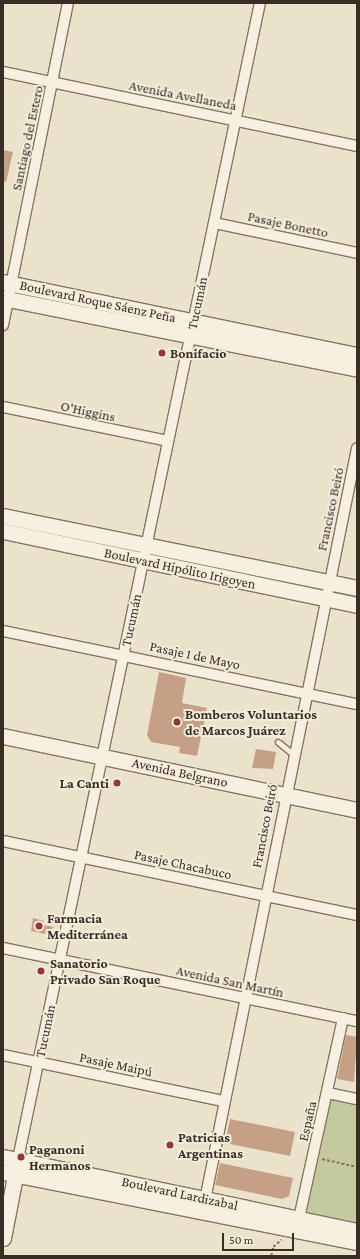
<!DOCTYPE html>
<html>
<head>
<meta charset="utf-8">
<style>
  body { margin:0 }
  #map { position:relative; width:360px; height:1259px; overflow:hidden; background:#ebe2cc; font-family:"Crimson Pro",serif }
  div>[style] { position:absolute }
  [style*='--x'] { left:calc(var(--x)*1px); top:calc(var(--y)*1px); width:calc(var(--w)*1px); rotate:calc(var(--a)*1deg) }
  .green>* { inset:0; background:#c4c9a0 }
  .building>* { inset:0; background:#c6a086 }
  .path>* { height:1.5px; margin-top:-0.75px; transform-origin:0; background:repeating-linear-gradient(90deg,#877561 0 3px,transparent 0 5px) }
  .roads { filter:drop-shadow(1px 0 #877561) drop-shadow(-1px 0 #877561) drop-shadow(0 1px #877561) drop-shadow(0 -1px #877561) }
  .lane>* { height:5px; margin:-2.5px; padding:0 2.5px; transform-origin:2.5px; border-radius:2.5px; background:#f7efdf }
  .street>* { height:10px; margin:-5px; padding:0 5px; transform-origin:5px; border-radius:5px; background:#f7efdf }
  .secondary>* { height:15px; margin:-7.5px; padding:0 7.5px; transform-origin:7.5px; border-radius:7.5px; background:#f7efdf }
  .dots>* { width:11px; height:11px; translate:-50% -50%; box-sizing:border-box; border:2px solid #f3ecdb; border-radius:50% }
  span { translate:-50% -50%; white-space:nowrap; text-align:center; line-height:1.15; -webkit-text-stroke:4px #f3ecdb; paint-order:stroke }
  .street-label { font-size:14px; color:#392e23 }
  .poi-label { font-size:14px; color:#392e23; font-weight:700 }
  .left { translate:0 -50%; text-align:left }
  .right { translate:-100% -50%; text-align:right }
  .frame { position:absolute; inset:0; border:4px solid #392e23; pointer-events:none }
  .scale { position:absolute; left:222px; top:1233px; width:72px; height:18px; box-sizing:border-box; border:2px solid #392e23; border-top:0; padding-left:5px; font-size:12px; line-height:14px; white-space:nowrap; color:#392e23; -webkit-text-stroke:3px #f3ecdb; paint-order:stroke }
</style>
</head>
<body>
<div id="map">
  <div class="green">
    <i style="clip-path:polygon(330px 1094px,357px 1100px,357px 1228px,303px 1217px)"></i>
  </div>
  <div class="building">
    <i style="clip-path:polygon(3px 150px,13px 152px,6px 182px,3px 181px)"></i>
    <i style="clip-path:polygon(159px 672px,186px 678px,182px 703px,207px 708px,197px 756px,179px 753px,180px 747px,151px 742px,147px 735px)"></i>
    <i style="clip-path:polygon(256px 749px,276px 752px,273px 769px,252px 768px)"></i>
    <i style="clip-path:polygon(33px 918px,44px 921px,43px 925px,54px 927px,45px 934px,31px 931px)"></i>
    <i style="clip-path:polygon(346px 1035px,357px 1037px,354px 1082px,337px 1079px)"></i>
    <i style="clip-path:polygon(230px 1119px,295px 1132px,290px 1156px,225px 1143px)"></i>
    <i style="clip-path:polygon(220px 1163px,293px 1178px,289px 1196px,282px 1199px,215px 1185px)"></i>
  </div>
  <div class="path">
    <i style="--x:322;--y:1159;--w:36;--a:13"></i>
    <i style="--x:271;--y:1256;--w:9;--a:-77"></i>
    <i style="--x:273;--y:1247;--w:11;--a:-41"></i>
  </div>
  <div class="roads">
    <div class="lane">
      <i style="--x:278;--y:742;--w:19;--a:39"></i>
    </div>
    <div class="street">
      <i style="--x:3;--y:72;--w:362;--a:11.8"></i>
      <i style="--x:214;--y:223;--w:146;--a:11.8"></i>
      <i style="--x:3;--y:325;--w:328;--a:-78.6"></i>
      <i style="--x:3;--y:407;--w:168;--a:11.6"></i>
      <i style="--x:3;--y:631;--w:361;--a:11.7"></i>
      <i style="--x:3;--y:841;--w:362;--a:11.8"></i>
      <i style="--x:3;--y:948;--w:361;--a:11.7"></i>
      <i style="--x:3;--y:1055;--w:225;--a:11.8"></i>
      <i style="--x:328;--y:1093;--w:30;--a:12"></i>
      <i style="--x:18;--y:1159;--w:1181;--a:-78.18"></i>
      <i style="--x:204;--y:1205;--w:772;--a:-78.57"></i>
      <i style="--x:298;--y:1223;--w:210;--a:-77.6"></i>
    </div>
    <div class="secondary">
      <i style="--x:3;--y:282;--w:361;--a:11.7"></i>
      <i style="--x:3;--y:298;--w:361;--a:11.3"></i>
      <i style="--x:3;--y:516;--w:361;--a:11.5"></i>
      <i style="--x:3;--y:531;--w:362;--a:11.8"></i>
      <i style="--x:3;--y:736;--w:362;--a:11.8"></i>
      <i style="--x:3;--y:1157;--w:362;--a:11.8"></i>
      <i style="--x:3;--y:1172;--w:361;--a:11.2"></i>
      <i style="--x:3;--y:1238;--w:73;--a:-79"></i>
    </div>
  </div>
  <div class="dots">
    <i style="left:162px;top:353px;background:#913738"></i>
    <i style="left:177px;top:722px;background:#913738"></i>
    <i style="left:117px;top:783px;background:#913738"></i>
    <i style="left:39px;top:926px;background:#913738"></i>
    <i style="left:41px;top:971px;background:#913738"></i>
    <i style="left:170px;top:1145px;background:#913738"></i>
    <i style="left:21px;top:1157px;background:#913738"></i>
  </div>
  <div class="street-label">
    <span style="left:183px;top:95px;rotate:11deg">Avenida Avellaneda</span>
    <span style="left:27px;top:138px;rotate:-78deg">Santiago del Estero</span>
    <span style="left:288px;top:224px;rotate:12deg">Pasaje Bonetto</span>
    <span style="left:98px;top:301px;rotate:12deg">Boulevard Roque Sáenz Peña</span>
    <span style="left:197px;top:303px;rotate:-78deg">Tucumán</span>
    <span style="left:88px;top:411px;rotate:12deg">O'Higgins</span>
    <span style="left:330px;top:509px;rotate:-78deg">Francisco Beiró</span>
    <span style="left:180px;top:568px;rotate:12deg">Boulevard Hipólito Irigoyen</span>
    <span style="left:131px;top:620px;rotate:-78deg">Tucumán</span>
    <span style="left:195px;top:655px;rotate:12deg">Pasaje 1 de Mayo</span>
    <span style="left:180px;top:772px;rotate:12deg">Avenida Belgrano</span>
    <span style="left:264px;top:826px;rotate:-79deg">Francisco Beiró</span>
    <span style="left:183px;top:864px;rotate:12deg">Pasaje Chacabuco</span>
    <span style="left:230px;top:981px;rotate:12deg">Avenida San Martín</span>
    <span style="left:45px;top:1031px;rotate:-78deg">Tucumán</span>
    <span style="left:116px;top:1064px;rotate:12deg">Pasaje Maipú</span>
    <span style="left:307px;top:1121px;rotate:-77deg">España</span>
    <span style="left:180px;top:1193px;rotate:12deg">Boulevard Lardizabal</span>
  </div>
  <div class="poi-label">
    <span class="left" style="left:170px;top:353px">Bonifacio</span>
    <span class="left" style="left:185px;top:722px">Bomberos Voluntarios<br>de Marcos Juárez</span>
    <span class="right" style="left:109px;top:783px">La Canti</span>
    <span class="left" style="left:47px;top:926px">Farmacia<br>Mediterránea</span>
    <span class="left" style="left:50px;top:971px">Sanatorio<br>Privado San Roque</span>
    <span class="left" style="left:178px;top:1145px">Patricias<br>Argentinas</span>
    <span class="left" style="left:29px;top:1157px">Paganoni<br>Hermanos</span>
  </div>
  <div class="frame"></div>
  <div class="scale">50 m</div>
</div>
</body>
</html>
